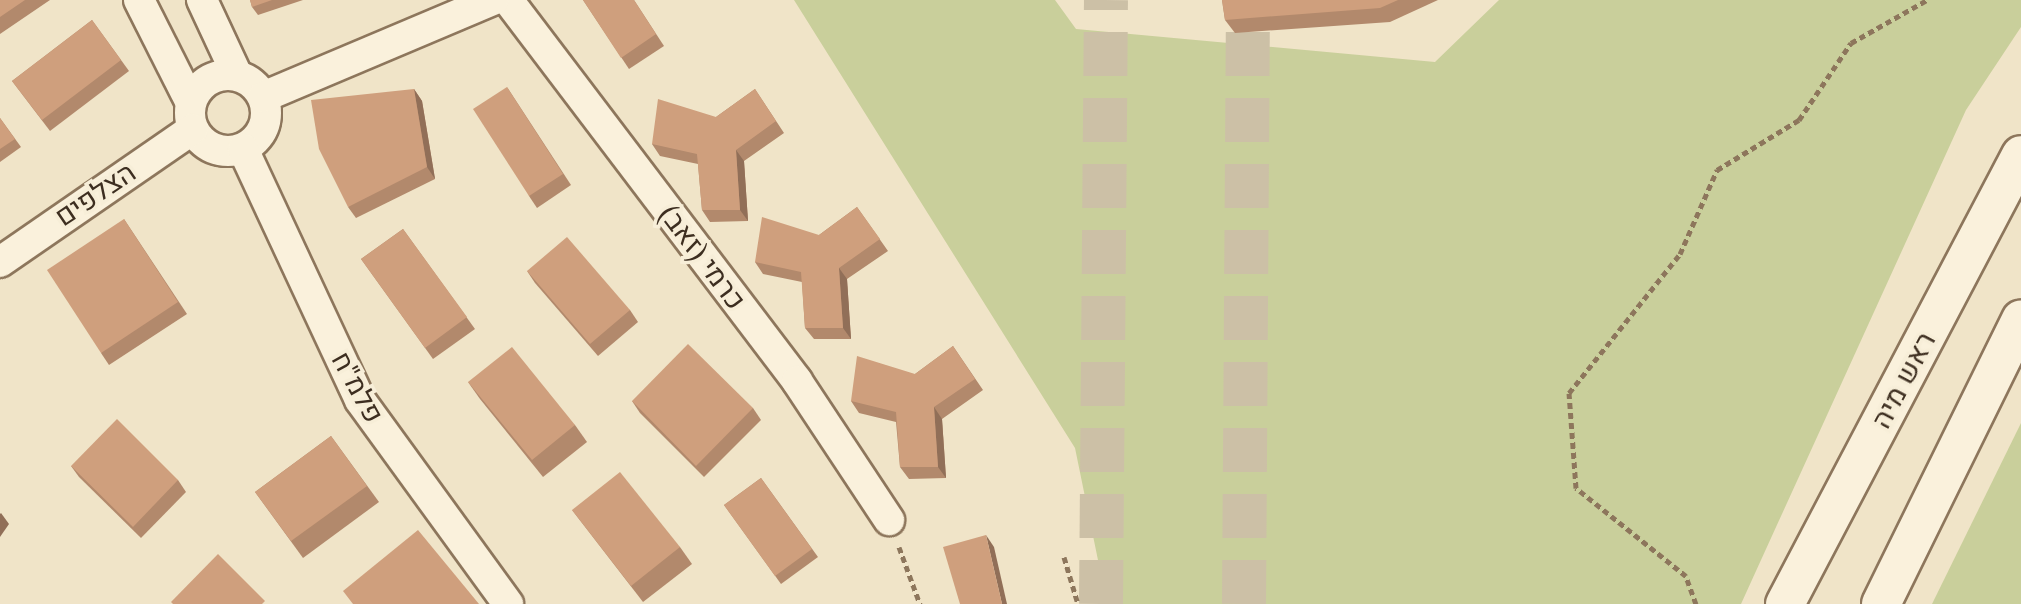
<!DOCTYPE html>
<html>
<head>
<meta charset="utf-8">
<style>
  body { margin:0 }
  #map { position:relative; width:2021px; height:604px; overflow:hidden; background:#f0e4c8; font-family:Lora,Heebo,serif }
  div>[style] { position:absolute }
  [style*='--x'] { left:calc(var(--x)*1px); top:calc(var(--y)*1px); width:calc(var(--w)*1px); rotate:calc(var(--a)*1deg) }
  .green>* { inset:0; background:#c9cf9b }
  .trunk-tunnel>* { height:44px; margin-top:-22px; transform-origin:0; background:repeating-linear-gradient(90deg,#ccc0a6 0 44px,transparent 0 66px) }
  .path>* { height:5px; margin-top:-2.5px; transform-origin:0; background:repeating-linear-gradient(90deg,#8d765c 0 6px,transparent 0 10px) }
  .roads { filter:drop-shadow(2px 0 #8d765c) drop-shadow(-2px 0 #8d765c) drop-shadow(0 2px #8d765c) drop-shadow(0 -2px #8d765c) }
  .minor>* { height:30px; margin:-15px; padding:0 15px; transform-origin:15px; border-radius:15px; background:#faf1dc }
  .minor>.ring { margin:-15px; padding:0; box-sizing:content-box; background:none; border:30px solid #faf1dc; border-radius:50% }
  .tertiary>* { height:38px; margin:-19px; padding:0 19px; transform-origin:19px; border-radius:19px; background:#faf1dc }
  .wall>* { inset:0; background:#b2896c }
  .shaded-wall>* { inset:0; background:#916f58 }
  .building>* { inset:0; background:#cf9f7d }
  span { translate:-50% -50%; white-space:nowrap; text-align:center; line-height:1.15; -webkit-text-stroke:7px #f7eed8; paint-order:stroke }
  .street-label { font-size:28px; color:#3d2e20 }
</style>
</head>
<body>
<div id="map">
  <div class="green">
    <i style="clip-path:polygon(794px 0,1055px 0,1076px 29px,1435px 62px,1499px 0,2021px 0,2021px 27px,1966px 110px,1741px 604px,1107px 604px,1075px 448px)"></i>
    <i style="clip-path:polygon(2021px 423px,2021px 604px,1932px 604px)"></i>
  </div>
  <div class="trunk-tunnel">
    <i style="--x:1101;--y:604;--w:604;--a:-89.53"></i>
    <i style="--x:1244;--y:604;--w:604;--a:-89.62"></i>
  </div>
  <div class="path">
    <i style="--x:899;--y:547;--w:61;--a:69.8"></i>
    <i style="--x:1064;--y:557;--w:49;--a:73.4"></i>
    <i style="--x:1696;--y:604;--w:30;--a:-110"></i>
    <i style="--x:1686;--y:576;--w:141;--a:-141.3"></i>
    <i style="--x:1576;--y:488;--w:95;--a:-94.2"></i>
    <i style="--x:1569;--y:393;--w:178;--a:-51.4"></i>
    <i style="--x:1680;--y:254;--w:92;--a:-66.2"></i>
    <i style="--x:1717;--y:170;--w:96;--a:-31.4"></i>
    <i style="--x:1799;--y:120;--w:93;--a:-56"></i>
    <i style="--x:1851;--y:43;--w:87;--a:-29.5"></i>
  </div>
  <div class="roads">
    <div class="minor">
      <i style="--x:139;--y:0;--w:115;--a:63.2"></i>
      <i style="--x:202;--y:0;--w:83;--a:65"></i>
      <i style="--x:508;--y:0;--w:478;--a:52.8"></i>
      <i style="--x:797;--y:381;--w:167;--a:56.5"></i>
      <i class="ring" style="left:190px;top:75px;width:46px;height:46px"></i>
      <i style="--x:263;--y:97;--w:250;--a:-22.9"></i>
      <i style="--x:243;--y:149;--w:277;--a:65"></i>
      <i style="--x:360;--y:400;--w:252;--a:54"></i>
      <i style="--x:0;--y:262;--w:234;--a:-34.6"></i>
    </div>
    <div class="tertiary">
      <i style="--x:1785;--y:604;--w:507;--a:-62.27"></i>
      <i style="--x:1881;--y:604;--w:317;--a:-63.8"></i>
    </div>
  </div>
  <div class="wall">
    <i style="clip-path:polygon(0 0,50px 0,0 34px)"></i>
    <i style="clip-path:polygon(250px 0,303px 0,258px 15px,252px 7px)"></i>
    <i style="clip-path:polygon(583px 0,634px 0,664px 46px,629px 69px)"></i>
    <i style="clip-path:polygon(1222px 0,1438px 0,1390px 22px,1235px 33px,1225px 20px)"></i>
    <i style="clip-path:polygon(92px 20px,129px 71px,50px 131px,12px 81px)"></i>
    <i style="clip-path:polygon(507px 87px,571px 185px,537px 208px,529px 196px)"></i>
    <i style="clip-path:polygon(414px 89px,422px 101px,435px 179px,356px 218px,348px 207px)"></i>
    <i style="clip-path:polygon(755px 89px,784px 133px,744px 161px,748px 221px,710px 222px,702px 210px,698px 164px,660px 156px,652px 144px,716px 117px)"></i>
    <i style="clip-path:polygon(0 118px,21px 147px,0 162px)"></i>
    <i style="clip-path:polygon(857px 207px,888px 251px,847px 279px,851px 339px,814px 339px,805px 328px,802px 282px,763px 274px,755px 262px,819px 235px)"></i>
    <i style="clip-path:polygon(124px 219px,187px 314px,109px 365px,101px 353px)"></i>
    <i style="clip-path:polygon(403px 229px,475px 329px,433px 359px,361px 259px)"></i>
    <i style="clip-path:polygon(527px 271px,630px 310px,638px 322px,598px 356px,535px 283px)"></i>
    <i style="clip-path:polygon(953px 346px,983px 390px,942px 419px,946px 478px,909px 479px,900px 467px,896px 422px,859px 413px,851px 401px,915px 374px)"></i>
    <i style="clip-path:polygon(468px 382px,575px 425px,587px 442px,543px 477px,480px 399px)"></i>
    <i style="clip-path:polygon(632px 401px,753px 408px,761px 420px,704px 477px,640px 413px)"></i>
    <i style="clip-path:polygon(331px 436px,379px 502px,303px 558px,255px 492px)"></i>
    <i style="clip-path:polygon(71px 466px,178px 480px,186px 492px,141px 538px,79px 477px)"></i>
    <i style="clip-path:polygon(761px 478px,818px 557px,781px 584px,724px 505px)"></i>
    <i style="clip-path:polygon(572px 510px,680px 547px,692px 564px,643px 602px)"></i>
  </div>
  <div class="shaded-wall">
    <i style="clip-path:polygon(414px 89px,422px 101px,435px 179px,427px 167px)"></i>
    <i style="clip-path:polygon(736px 150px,744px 161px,748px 221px,740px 210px)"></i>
    <i style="clip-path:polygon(839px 268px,847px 279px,851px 339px,843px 328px)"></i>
    <i style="clip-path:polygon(934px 407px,942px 419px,946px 478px,938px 467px)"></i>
    <i style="clip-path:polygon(1px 513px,9px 524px,0 537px,0 514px)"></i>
    <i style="clip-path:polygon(986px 535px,994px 547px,1007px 604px,1002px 604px)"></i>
  </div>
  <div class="building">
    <i style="clip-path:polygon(0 0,25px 0,0 17px)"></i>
    <i style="clip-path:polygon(250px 0,272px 0,252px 7px)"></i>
    <i style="clip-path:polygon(583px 0,634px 0,656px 34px,621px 58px)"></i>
    <i style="clip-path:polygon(1222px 0,1398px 0,1380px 8px,1225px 20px)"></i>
    <i style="clip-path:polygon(92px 20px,121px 60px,42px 120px,12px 81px)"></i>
    <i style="clip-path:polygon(507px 87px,563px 174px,529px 196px,473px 109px)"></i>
    <i style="clip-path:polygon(414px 89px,427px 167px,348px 207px,319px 149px,311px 100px)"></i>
    <i style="clip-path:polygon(755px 89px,776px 121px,736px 150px,740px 210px,702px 210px,697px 154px,652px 144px,658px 99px,716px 117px)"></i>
    <i style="clip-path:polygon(0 118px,15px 139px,0 149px)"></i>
    <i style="clip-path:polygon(857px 207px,880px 239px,839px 268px,843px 328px,805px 328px,801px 272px,755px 262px,762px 217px,819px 235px)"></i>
    <i style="clip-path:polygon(124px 219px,178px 302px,101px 353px,47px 270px)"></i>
    <i style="clip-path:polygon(403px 229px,467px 317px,425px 348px,361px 259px)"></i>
    <i style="clip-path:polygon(567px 237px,630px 310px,590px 344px,527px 271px)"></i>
    <i style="clip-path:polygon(688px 344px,753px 408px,696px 466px,632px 401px)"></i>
    <i style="clip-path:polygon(953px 346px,975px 379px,934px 407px,938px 467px,900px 467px,896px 412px,851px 401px,857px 356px,915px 374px)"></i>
    <i style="clip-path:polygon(512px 347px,575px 425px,532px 460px,468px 382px)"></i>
    <i style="clip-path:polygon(117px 419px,178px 480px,133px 527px,71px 466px)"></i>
    <i style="clip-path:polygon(331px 436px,367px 486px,291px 541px,255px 492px)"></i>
    <i style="clip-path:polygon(620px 472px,680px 547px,631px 586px,572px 510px)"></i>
    <i style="clip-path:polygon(761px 478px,812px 549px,775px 576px,724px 505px)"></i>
    <i style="clip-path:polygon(418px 530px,479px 604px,353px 604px,343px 591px)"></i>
    <i style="clip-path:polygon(986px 535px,1002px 604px,960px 604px,943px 547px)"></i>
    <i style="clip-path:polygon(218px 554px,265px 601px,262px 604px,173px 604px,171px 602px)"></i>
  </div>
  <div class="street-label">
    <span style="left:95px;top:194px;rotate:-34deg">הצלפים</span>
    <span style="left:703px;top:257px;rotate:53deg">כרמי (זאב)</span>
    <span style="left:1903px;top:380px;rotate:-62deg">ראש מיה</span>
    <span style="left:358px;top:387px;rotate:61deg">פלמ"ח</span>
  </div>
</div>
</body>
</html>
